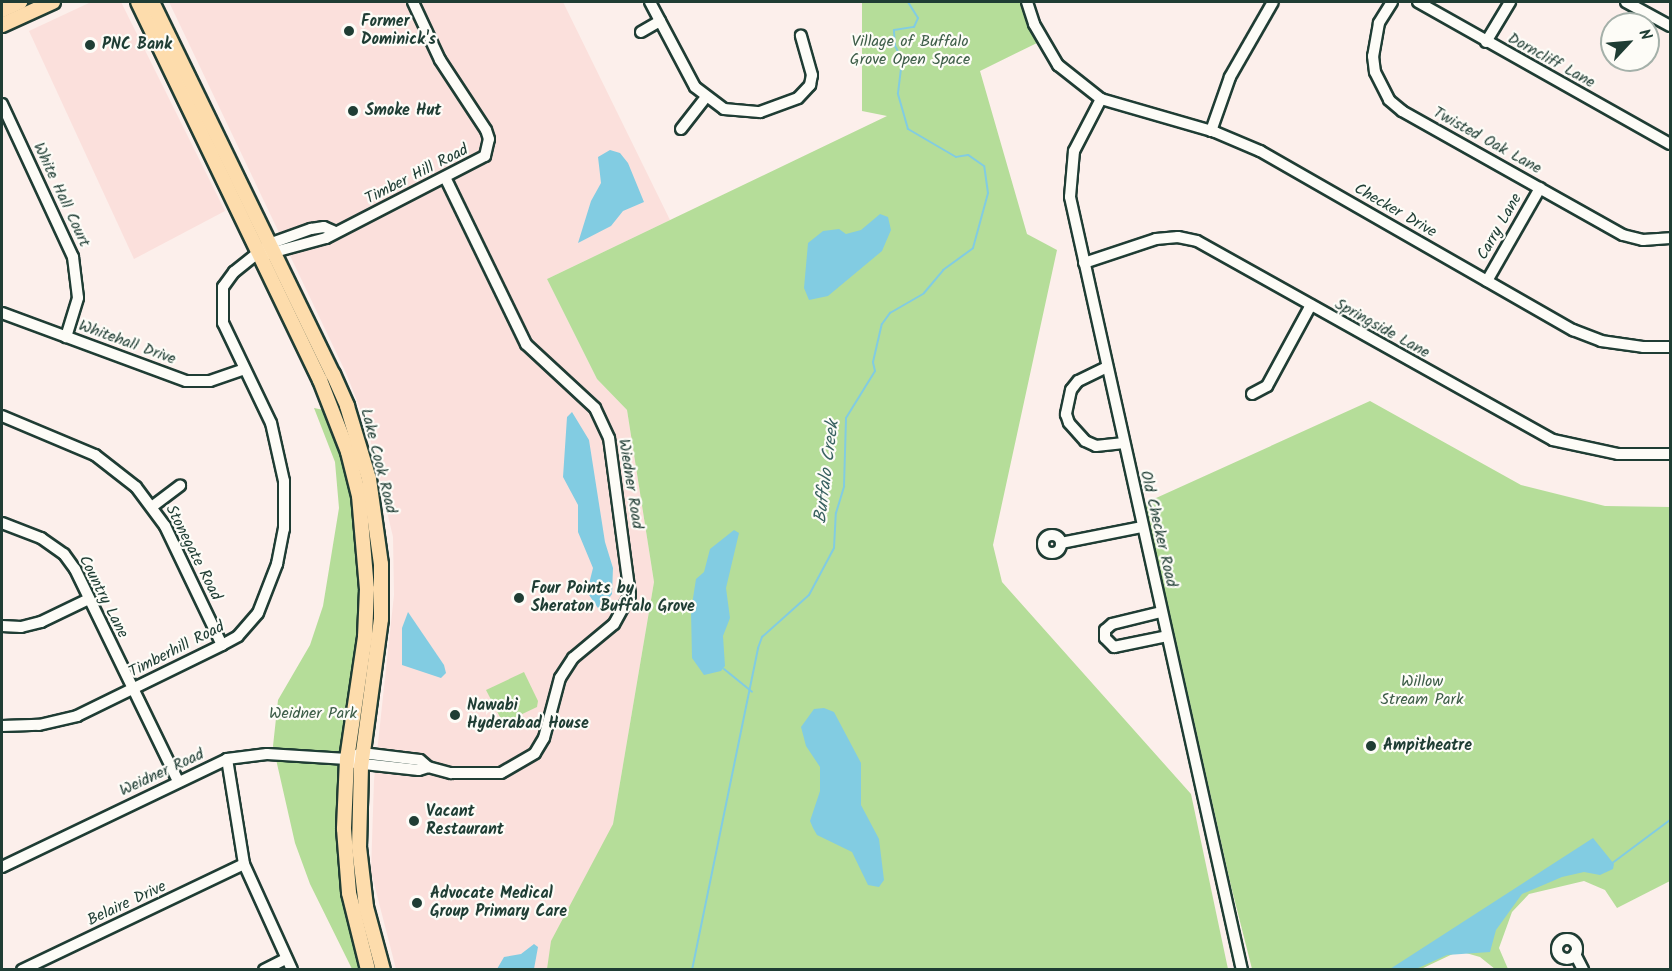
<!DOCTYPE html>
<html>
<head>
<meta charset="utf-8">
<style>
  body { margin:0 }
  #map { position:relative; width:1672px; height:971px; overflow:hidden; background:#fcefeb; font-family:Kalam,sans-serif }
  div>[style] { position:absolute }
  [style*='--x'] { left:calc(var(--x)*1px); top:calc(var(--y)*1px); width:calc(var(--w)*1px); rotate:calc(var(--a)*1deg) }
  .built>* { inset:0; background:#fbe0dc }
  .green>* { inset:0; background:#b5dd99 }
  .water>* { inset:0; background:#82cce2 }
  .stream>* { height:2px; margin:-1px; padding:0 1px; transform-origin:1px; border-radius:1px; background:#82cce2 }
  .roads { filter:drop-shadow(2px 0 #1f3d34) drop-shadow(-2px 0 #1f3d34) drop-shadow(0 2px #1f3d34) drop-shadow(0 -2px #1f3d34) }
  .minor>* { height:10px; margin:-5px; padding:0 5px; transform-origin:5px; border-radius:5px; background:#fdfcf7 }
  .minor>.ring { margin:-5px; padding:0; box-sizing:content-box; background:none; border:10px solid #fdfcf7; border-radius:50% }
  .major>* { height:14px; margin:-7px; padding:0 7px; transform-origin:7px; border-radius:7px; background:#fddcac }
  .dots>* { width:16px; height:16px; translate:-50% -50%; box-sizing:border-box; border:3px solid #fdfcf7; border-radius:50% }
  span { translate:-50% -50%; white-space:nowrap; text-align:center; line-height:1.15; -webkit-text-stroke:4.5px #fdfcf7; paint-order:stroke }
  .poi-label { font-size:16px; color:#1f3d34; font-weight:700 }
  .left { translate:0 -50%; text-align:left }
  .park-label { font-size:16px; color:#3d5d48 }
  .street-label { font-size:16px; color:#1f3d34 }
  .water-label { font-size:18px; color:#386160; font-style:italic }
  .frame { position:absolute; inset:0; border:3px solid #1f3d34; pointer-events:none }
  .north { position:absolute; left:1600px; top:12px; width:60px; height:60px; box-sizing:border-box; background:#fdfcf7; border:2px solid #a4b0a9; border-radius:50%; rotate:64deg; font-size:16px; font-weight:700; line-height:24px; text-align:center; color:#1f3d34 }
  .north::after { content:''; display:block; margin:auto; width:21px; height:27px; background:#1f3d34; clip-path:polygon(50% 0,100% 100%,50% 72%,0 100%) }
</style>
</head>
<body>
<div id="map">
  <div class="built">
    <i style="clip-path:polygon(91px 2px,121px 2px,225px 211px,134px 259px,29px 31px)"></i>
    <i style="clip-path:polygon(169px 2px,563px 2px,670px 220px,547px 279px,597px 379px,627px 410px,654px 582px,613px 824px,548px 969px,396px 969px,371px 872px,374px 780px,394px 595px,393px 537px,367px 426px,346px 373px)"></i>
  </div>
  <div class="green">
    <i style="clip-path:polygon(862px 2px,1021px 2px,1037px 43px,980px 71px,1027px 234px,1057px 250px,993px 545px,1002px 582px,1191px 794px,1228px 969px,547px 969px,551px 941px,613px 824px,654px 582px,627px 410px,597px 379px,547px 279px,887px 116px,862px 111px)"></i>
    <i style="clip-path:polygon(1370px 401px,1521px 485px,1605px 506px,1670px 507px,1670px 881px,1617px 908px,1605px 890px,1584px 881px,1529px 894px,1512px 912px,1499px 948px,1508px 969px,1495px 969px,1480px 957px,1459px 951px,1421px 969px,1252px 969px,1231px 886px,1145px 503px)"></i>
    <i style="clip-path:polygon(314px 408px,329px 411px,352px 490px,363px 595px,342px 769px,363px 969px,352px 969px,310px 884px,295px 843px,273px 746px,278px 700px,310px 645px,323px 606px,339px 508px,335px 462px)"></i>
    <i style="clip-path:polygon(524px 672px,538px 701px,537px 707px,503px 723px,486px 690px)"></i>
  </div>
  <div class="water">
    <i style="clip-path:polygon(610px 150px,620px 153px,628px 163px,644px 202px,623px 211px,611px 226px,578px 243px,591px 201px,601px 183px,598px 157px)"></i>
    <i style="clip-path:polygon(880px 214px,888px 217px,891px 230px,882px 251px,828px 296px,809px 300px,804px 288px,808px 243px,823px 231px,839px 229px,846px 234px,861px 230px)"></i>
    <i style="clip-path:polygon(572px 412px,589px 440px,605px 542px,613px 568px,612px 594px,600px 611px,587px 592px,593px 568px,578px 532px,578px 505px,563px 477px,567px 417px)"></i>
    <i style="clip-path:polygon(734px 530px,739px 533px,726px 588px,730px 618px,723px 636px,725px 666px,721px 671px,704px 675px,692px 658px,691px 611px,696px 579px,704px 572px,710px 549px)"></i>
    <i style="clip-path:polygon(408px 612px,444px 665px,446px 673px,441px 678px,402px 665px,402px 628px)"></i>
    <i style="clip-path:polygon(824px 708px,834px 712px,861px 763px,861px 805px,879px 839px,884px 880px,879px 887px,868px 885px,852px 852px,817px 835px,813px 828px,810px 821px,820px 791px,820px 767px,806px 746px,801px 727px,814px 709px)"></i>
    <i style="clip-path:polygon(1593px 838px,1614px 864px,1613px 869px,1600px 875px,1584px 872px,1562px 877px,1522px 894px,1496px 930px,1490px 952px,1447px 955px,1416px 969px,1390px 969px)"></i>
    <i style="clip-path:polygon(534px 944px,538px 947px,534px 969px,497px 969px,504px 957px,521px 954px)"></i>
  </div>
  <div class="stream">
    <i style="--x:724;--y:669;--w:36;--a:39"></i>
    <i style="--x:1611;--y:864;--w:74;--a:-36.7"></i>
    <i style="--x:692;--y:970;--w:329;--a:-78.4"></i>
    <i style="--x:758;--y:648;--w:12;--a:-70"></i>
    <i style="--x:762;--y:637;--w:63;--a:-41.8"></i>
    <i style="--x:809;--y:595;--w:53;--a:-62"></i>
    <i style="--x:834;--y:548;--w:35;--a:-87"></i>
    <i style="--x:836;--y:513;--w:28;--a:-73"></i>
    <i style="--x:844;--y:486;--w:68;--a:-88.3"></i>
    <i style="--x:846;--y:418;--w:55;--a:-58.3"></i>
    <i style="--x:875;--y:371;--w:9;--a:-103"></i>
    <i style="--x:873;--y:362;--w:39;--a:-77"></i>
    <i style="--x:882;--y:324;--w:14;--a:-54"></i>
    <i style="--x:890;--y:313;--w:39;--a:-30"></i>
    <i style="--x:924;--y:293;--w:30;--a:-50"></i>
    <i style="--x:943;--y:270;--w:37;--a:-36"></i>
    <i style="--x:973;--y:248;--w:57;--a:-74.7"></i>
    <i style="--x:988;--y:193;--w:27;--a:-98"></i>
    <i style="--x:984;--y:166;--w:19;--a:-145"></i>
    <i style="--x:968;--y:155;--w:12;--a:171"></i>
    <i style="--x:956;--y:157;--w:56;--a:-149.7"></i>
    <i style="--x:908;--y:129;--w:37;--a:-106"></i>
    <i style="--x:898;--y:93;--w:34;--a:-83"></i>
    <i style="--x:902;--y:59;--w:15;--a:-118"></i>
    <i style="--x:895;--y:46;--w:16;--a:-94"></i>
    <i style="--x:894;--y:30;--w:20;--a:-9"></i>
    <i style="--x:914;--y:27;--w:10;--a:-66"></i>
    <i style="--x:918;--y:18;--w:19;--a:-122"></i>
  </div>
  <div class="roads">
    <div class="minor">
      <i style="--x:650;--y:2;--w:96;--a:62.1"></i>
      <i style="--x:695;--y:87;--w:36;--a:37"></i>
      <i style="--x:724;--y:109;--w:36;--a:5"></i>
      <i style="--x:760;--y:112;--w:40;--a:-20.2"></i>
      <i style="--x:798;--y:98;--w:18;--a:-47"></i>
      <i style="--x:810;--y:85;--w:10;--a:-79"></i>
      <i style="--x:812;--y:75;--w:41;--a:-105.8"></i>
      <i style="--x:1027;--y:2;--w:23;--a:72"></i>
      <i style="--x:1034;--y:24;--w:48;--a:59.7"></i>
      <i style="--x:1058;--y:65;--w:55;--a:38.3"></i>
      <i style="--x:1101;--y:99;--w:119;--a:16.1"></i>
      <i style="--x:1215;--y:132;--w:49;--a:22.9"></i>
      <i style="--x:1260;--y:151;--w:361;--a:29.8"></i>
      <i style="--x:1573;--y:330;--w:30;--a:21"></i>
      <i style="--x:1601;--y:341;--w:42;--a:8.1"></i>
      <i style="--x:1643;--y:347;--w:27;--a:0"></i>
      <i style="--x:1392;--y:2;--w:25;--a:122"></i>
      <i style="--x:1379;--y:23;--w:34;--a:100"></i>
      <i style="--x:1373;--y:56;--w:16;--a:83"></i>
      <i style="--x:1375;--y:72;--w:31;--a:63"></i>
      <i style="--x:1389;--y:100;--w:17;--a:40"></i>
      <i style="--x:1402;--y:111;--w:253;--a:29.3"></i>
      <i style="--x:1623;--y:235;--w:21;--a:14"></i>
      <i style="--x:1643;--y:240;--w:27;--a:-4"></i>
      <i style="--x:1418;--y:2;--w:289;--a:29.4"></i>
      <i style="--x:1626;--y:2;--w:50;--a:28.6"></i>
      <i style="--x:641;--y:32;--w:22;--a:-30"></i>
      <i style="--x:1486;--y:42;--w:47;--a:-59"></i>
      <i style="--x:1101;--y:99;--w:59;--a:117.4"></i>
      <i style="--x:1074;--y:151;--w:46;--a:95"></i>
      <i style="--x:1070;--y:197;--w:792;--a:77.46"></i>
      <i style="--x:2;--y:104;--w:169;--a:65.1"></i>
      <i style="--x:73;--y:257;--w:41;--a:83"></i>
      <i style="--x:78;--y:298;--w:41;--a:107.1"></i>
      <i style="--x:681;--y:129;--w:39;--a:-52"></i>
      <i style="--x:1211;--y:131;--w:57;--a:-70.6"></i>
      <i style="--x:1230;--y:77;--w:86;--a:-60.2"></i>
      <i style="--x:267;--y:254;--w:61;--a:-15.2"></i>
      <i style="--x:326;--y:238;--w:179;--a:-27.3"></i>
      <i style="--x:485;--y:156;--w:17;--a:-77"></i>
      <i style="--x:489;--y:139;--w:9;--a:-108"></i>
      <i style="--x:486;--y:130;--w:84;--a:-123.3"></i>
      <i style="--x:440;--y:60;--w:64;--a:-115"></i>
      <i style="--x:1084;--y:263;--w:76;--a:-18.4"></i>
      <i style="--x:1156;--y:239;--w:22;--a:-5"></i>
      <i style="--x:1178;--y:237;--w:19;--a:12"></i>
      <i style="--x:1197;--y:241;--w:408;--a:29.2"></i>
      <i style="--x:1553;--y:440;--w:66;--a:12.2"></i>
      <i style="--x:1618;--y:454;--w:52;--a:0"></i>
      <i style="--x:1487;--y:281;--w:107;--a:-60.3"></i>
      <i style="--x:2;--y:313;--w:196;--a:20.3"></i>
      <i style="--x:186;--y:381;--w:24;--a:0"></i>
      <i style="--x:210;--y:381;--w:36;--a:-19"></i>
      <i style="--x:1107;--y:367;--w:32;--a:154"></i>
      <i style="--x:1078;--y:381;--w:11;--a:128"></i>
      <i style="--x:1071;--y:390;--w:25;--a:102"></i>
      <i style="--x:1066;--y:414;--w:9;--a:72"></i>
      <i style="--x:1069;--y:423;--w:24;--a:48"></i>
      <i style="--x:1085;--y:441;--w:12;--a:24"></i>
      <i style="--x:1096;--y:446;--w:28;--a:-6"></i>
      <i style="--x:1252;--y:394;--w:17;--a:-28"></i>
      <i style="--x:1267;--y:386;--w:92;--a:-61.5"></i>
      <i style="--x:2;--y:416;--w:101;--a:22.8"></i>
      <i style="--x:95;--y:455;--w:52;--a:38"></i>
      <i style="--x:136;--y:487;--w:49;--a:53.4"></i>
      <i style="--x:165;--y:526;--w:132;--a:64.4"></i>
      <i style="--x:153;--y:506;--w:34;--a:-37"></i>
      <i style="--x:2;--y:523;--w:42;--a:21"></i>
      <i style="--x:41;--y:538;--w:28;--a:35"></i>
      <i style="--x:64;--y:554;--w:19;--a:54"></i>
      <i style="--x:75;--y:569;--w:236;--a:64.1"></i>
      <i class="ring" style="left:1043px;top:535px;width:8px;height:8px"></i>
      <i style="--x:1061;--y:543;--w:83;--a:-11.2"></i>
      <i style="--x:1161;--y:612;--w:50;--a:166.2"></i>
      <i style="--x:1112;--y:624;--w:9;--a:139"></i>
      <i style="--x:1105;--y:630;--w:8;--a:90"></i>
      <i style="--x:1105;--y:638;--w:13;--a:45"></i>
      <i style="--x:1114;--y:647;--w:54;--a:-11.7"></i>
      <i style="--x:2;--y:626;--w:19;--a:3"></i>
      <i style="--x:21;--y:627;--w:21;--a:-14"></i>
      <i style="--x:41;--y:622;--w:53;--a:-25.6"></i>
      <i style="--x:2;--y:726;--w:37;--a:-2"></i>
      <i style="--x:39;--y:725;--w:39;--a:-13"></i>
      <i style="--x:77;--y:716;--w:161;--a:-26.1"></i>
      <i style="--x:222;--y:645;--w:18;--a:-29"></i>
      <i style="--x:238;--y:636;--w:30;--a:-49"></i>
      <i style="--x:258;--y:613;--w:53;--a:-68.8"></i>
      <i style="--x:277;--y:564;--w:36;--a:-79"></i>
      <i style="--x:284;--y:529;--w:48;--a:-90"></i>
      <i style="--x:284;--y:481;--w:59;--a:-102.6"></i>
      <i style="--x:271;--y:423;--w:111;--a:-115.6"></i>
      <i style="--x:223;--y:323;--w:36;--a:-90"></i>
      <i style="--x:223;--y:287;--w:19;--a:-54"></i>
      <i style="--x:234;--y:272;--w:45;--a:-38.7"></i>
      <i style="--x:269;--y:244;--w:45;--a:-19.7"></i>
      <i style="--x:311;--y:229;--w:13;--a:-9"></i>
      <i style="--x:324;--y:227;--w:10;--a:24"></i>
      <i style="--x:227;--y:759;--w:106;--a:80.8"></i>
      <i style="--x:244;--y:864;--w:116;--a:65.6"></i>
      <i style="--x:355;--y:763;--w:64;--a:6.2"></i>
      <i style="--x:419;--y:770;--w:9;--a:-18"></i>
      <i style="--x:2;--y:867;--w:250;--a:-25.6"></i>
      <i style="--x:227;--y:759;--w:40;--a:-7.1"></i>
      <i style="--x:267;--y:754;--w:80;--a:3.6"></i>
      <i style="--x:347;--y:759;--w:16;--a:-22"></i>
      <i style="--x:362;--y:753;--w:58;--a:6.9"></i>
      <i style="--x:420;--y:760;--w:11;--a:41"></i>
      <i style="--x:428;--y:767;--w:24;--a:15"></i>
      <i style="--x:451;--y:773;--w:50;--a:0"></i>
      <i style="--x:501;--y:773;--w:39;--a:-30"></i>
      <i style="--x:535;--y:753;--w:17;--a:-59"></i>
      <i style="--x:544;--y:738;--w:62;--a:-75.1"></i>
      <i style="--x:560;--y:678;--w:24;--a:-57"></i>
      <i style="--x:573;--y:658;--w:53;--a:-39.7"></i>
      <i style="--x:614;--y:624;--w:33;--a:-61"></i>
      <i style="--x:630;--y:595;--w:158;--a:-97.6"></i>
      <i style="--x:609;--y:438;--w:33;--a:-115"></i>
      <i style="--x:595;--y:408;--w:94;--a:-137.2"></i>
      <i style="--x:526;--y:344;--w:183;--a:-115.9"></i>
      <i class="ring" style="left:1557px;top:939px;width:10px;height:10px"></i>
      <i style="--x:1575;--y:954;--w:18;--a:63"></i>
      <i style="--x:22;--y:970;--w:246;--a:-25.5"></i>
      <i style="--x:264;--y:970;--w:25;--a:-27"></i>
    </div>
    <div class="major">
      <i style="--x:138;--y:2;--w:420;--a:64.3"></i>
      <i style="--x:320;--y:380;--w:77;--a:68.7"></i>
      <i style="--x:348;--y:452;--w:45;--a:76"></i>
      <i style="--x:359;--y:496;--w:93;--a:85.1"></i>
      <i style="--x:367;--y:589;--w:48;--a:92.4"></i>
      <i style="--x:365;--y:637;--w:123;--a:98.4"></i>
      <i style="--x:347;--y:759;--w:70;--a:92.5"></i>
      <i style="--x:344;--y:829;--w:64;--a:85.5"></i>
      <i style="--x:349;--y:893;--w:79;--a:76.1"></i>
      <i style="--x:152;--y:2;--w:414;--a:64.1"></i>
      <i style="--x:333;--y:374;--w:35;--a:66"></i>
      <i style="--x:347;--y:406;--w:76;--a:73.2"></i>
      <i style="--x:369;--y:479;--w:86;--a:82"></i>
      <i style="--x:381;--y:564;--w:55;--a:90"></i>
      <i style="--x:381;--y:619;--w:148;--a:97.7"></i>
      <i style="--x:361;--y:766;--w:81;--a:91.4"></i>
      <i style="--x:359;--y:847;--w:60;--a:83.3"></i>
      <i style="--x:366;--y:907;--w:65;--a:74.9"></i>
      <i style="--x:2;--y:10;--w:20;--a:-24"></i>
      <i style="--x:2;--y:25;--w:56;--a:-24.3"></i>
    </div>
  </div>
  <div class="dots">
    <i style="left:349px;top:31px;background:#1f3d34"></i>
    <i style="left:90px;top:45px;background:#1f3d34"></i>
    <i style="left:353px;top:111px;background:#1f3d34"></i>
    <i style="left:519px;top:598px;background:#1f3d34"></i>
    <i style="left:455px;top:715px;background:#1f3d34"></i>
    <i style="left:1371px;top:746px;background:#1f3d34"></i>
    <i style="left:414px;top:821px;background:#1f3d34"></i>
    <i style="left:417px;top:903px;background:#1f3d34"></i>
  </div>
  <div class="poi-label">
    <span class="left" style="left:361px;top:31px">Former<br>Dominick's</span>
    <span class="left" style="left:102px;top:45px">PNC Bank</span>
    <span class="left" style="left:365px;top:111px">Smoke Hut</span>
    <span class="left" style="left:531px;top:598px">Four Points by<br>Sheraton Buffalo Grove</span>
    <span class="left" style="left:467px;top:715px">Nawabi<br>Hyderabad House</span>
    <span class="left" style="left:1383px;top:746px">Ampitheatre</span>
    <span class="left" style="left:426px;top:821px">Vacant<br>Restaurant</span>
    <span class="left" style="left:430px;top:903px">Advocate Medical<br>Group Primary Care</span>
  </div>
  <div class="park-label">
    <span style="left:910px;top:51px">Village of Buffalo<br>Grove Open Space</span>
    <span style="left:1422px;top:691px">Willow<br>Stream Park</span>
    <span style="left:313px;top:714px">Weidner Park</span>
  </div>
  <div class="street-label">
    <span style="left:1551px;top:61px;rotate:29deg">Dorncliff Lane</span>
    <span style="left:1487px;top:141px;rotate:29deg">Twisted Oak Lane</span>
    <span style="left:417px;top:175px;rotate:-27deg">Timber Hill Road</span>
    <span style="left:61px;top:195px;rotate:65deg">White Hall Court</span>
    <span style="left:1395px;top:211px;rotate:30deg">Checker Drive</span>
    <span style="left:1500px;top:227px;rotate:-60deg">Carry Lane</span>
    <span style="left:1382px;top:329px;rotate:29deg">Springside Lane</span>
    <span style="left:127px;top:343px;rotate:20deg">Whitehall Drive</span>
    <span style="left:378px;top:461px;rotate:76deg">Lake Cook Road</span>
    <span style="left:630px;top:484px;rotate:81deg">Wiedner Road</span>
    <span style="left:1158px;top:529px;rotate:77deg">Old Checker Road</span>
    <span style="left:193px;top:553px;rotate:63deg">Stonegate Road</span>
    <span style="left:103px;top:597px;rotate:63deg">Country Lane</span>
    <span style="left:177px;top:650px;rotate:-27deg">Timberhill Road</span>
    <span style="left:162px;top:773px;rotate:-25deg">Weidner Road</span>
    <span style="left:127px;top:904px;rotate:-25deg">Belaire Drive</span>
  </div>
  <div class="water-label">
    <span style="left:828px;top:472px;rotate:-83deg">Buffalo Creek</span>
  </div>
  <div class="frame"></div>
  <div class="north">N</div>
</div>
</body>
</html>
